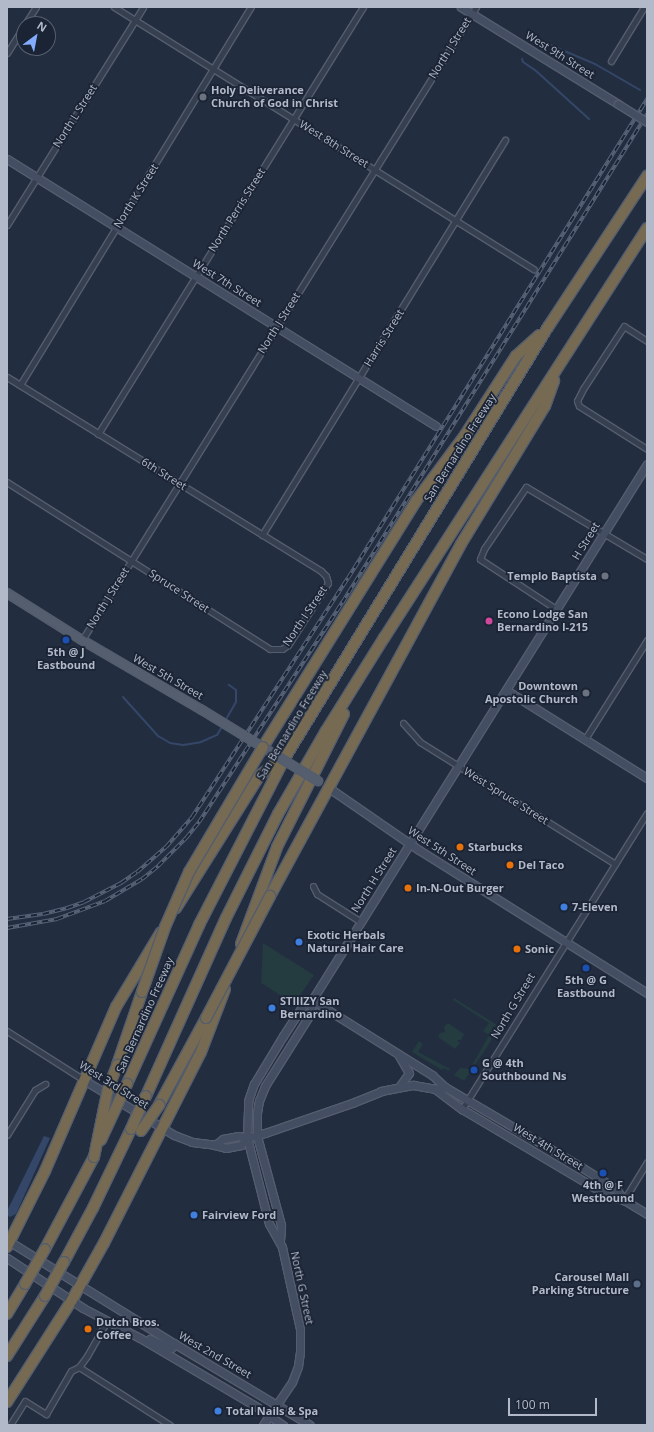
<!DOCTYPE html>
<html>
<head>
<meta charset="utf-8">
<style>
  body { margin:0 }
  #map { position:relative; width:654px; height:1432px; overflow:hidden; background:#222d40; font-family:"Open Sans",sans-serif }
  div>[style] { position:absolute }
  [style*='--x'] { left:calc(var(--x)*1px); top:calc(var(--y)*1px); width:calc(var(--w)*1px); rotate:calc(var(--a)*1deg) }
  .green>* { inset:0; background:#243c40 }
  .water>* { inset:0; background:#354768 }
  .stream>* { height:2px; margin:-1px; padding:0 1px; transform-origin:1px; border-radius:1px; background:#354768 }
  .roads { filter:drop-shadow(1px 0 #545d6d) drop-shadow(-1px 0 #545d6d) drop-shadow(0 1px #545d6d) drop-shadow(0 -1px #545d6d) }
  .street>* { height:5px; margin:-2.5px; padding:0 2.5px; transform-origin:2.5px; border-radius:2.5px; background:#363f4f }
  .secondary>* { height:7px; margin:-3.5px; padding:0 3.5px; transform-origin:3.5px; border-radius:3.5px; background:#444e63 }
  .primary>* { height:8px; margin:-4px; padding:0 4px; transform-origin:4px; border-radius:4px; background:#545e6f }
  .highway>* { height:10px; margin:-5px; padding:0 5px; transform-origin:5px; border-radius:5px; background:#766a53 }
  .rail>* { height:3.5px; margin-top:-1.75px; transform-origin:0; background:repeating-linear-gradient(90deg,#1b2434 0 6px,#586377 0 12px); box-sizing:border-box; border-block:1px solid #586377 }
  .bridges { filter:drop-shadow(1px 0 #545d6d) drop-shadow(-1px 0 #545d6d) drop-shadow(0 1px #545d6d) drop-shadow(0 -1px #545d6d) }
  .secondary-bridge>* { height:7px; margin:-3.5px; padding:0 3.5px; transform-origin:3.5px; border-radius:3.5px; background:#444e63 }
  .primary-bridge>* { height:8px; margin:-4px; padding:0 4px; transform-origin:4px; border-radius:4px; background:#545e6f }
  .highway-bridge>* { height:10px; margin:-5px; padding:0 5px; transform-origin:5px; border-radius:5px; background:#766a53 }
  .dots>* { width:11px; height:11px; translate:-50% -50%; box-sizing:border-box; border:2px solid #1b2434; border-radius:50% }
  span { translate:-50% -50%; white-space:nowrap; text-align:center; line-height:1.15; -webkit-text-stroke:3.5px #1b2434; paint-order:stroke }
  .street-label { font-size:11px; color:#b2baca }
  .poi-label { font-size:11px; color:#b2baca; font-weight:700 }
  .left { translate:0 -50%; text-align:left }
  .right { translate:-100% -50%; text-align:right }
  .frame { position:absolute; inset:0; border:8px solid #b2baca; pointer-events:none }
  .north { position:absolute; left:16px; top:16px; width:40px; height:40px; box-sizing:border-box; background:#1b2434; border:1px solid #576070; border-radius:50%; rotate:32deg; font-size:11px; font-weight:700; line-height:16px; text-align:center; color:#b2baca }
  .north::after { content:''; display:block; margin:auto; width:14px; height:18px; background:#83acff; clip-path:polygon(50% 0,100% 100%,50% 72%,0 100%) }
  .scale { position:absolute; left:508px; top:1398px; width:89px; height:18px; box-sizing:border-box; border:2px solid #b2baca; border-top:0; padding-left:5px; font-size:12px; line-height:14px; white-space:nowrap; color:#b2baca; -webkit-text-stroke:3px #1b2434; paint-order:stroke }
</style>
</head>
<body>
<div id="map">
  <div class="green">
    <i style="clip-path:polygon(263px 943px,314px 975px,294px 1004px,261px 983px)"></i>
    <i style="clip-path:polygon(454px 998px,497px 1025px,493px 1028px,491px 1041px,464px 1081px,454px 1075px,460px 1068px,470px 1069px,489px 1035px,483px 1031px,489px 1023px,453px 1000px)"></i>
    <i style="clip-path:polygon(448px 1023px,464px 1034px,461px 1040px,457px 1040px,460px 1043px,455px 1049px,438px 1037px,440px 1033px,445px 1032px,444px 1027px)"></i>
    <i style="clip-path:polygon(419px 1041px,423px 1044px,418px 1052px,450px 1069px,449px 1071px,444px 1068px,442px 1070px,412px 1052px)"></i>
  </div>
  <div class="water">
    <i style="clip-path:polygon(44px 1136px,50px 1138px,16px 1214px,10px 1217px,7px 1215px,7px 1211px)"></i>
  </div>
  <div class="stream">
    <i style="--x:541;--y:41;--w:59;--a:23.1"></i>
    <i style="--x:595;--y:64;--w:52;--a:30"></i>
    <i style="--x:522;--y:59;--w:3;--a:72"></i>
    <i style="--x:523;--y:62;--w:14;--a:34"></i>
    <i style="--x:535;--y:70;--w:73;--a:42.2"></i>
    <i style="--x:123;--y:697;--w:52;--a:48.1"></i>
    <i style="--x:158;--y:736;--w:14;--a:30"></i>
    <i style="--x:170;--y:743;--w:13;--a:9"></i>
    <i style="--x:183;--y:745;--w:18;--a:-9"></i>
    <i style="--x:201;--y:742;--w:17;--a:-24"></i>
    <i style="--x:217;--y:735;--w:12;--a:-59"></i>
    <i style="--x:225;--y:721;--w:22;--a:-60"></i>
    <i style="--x:236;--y:702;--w:12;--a:-90"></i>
    <i style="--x:236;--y:690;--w:9;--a:-144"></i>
  </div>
  <div class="roads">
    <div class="street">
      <i style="--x:114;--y:7;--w:495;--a:32"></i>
      <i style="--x:25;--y:24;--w:20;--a:-57"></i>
      <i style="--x:7;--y:53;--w:32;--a:-58"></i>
      <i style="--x:611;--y:61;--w:63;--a:-58.6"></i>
      <i style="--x:7;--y:225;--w:257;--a:-58"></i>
      <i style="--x:647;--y:341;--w:27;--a:-147"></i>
      <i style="--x:624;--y:326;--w:75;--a:123.1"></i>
      <i style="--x:583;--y:389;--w:13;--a:117"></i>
      <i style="--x:577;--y:401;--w:5;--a:68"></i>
      <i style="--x:579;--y:406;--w:80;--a:32.3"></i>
      <i style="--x:7;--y:377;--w:369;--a:31.7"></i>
      <i style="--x:321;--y:571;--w:7;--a:45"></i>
      <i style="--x:326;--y:576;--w:7;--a:74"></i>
      <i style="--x:328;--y:583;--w:74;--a:122.8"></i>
      <i style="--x:288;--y:645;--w:7;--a:146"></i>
      <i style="--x:282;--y:649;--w:12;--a:180"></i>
      <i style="--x:270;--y:649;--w:312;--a:-147.6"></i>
      <i style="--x:20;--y:385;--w:443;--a:-58.6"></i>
      <i style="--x:98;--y:434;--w:503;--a:-58.18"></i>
      <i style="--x:262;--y:535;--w:464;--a:-58.4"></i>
      <i style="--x:556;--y:609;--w:91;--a:-146.7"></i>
      <i style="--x:480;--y:559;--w:11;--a:-68"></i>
      <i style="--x:484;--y:549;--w:75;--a:-55.9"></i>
      <i style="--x:526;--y:487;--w:141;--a:30.8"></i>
      <i style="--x:82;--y:640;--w:746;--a:-58.1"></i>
      <i style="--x:403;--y:723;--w:25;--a:48"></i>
      <i style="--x:420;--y:742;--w:230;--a:32"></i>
      <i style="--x:585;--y:739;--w:117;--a:-57.9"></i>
      <i style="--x:313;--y:886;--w:9;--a:63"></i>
      <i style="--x:317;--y:894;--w:52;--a:32.5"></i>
      <i style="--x:7;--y:1031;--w:91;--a:32.5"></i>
      <i style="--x:462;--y:1109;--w:349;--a:-58"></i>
      <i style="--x:7;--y:1135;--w:53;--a:-58.1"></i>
      <i style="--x:35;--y:1090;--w:12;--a:-31"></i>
      <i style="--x:624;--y:1200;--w:44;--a:-58.8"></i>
      <i style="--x:79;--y:1367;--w:108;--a:32.5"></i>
      <i style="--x:10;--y:1425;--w:28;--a:-58"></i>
      <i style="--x:25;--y:1401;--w:25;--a:32"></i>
      <i style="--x:46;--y:1414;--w:50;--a:-59.8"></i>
      <i style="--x:71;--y:1371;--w:9;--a:-27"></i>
      <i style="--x:79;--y:1367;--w:14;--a:-54"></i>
      <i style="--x:87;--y:1356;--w:40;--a:-60.3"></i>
    </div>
    <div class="secondary">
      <i style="--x:461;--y:7;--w:185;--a:31.7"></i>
      <i style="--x:7;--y:159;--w:505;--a:31.9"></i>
      <i style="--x:506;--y:690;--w:166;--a:32"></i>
      <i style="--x:329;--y:788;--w:109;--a:34.6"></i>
      <i style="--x:419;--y:850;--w:269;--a:32.1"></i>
      <i style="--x:312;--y:1000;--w:142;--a:32"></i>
      <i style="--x:432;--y:1075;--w:18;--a:43"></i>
      <i style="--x:398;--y:1054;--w:22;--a:60"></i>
      <i style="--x:409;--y:1073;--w:16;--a:125"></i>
      <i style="--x:84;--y:1080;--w:105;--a:31.4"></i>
      <i style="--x:174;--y:1135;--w:19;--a:21"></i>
      <i style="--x:192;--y:1142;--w:23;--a:7"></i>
      <i style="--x:215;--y:1145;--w:11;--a:15"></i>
      <i style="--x:226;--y:1148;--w:15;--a:-11"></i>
      <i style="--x:241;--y:1145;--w:9;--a:-49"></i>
      <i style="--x:435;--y:1089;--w:34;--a:37"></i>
      <i style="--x:462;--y:1109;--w:172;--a:30.7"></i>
      <i style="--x:610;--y:1197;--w:14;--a:12"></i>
      <i style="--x:624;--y:1200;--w:27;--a:31"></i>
      <i style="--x:215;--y:1145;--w:10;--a:-37"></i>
      <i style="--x:223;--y:1139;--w:16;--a:-11"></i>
      <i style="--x:239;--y:1136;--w:8;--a:14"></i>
      <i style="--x:247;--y:1138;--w:19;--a:-16"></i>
      <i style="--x:265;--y:1133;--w:92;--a:-19"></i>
      <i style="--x:352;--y:1103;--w:31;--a:-22"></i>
      <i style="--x:381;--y:1091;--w:33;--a:-11"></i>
      <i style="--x:413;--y:1085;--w:22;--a:10"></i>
      <i style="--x:435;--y:1089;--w:10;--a:-11"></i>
      <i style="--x:445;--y:1087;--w:154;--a:30.4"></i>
      <i style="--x:578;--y:1165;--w:45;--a:32.3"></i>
      <i style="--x:616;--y:1189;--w:14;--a:54"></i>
      <i style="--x:7;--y:1240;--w:198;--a:31.8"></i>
      <i style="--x:175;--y:1344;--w:157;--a:31"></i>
      <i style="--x:280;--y:1241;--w:16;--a:-86"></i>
      <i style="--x:281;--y:1225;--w:92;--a:-105.1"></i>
      <i style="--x:257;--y:1136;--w:23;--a:-90"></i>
      <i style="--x:257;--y:1113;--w:12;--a:-81"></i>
      <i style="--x:259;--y:1101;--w:16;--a:-68"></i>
      <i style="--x:265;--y:1086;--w:86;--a:-57.8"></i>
      <i style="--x:311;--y:1013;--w:13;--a:-86"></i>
      <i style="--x:312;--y:1000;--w:632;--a:-57.99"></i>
      <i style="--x:7;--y:1258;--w:91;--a:33.3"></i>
      <i style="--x:83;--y:1308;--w:64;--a:27.8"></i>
      <i style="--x:140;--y:1338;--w:136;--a:30.5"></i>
      <i style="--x:257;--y:1407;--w:32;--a:35"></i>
      <i style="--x:150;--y:1339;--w:23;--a:23"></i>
      <i style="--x:171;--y:1348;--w:6;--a:-45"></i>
      <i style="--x:263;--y:1425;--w:52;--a:-56"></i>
      <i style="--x:292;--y:1382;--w:17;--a:-69"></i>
      <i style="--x:298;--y:1366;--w:15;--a:-82"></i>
      <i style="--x:300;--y:1351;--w:22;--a:-90"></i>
      <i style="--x:300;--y:1329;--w:84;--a:-102.4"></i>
      <i style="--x:282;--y:1247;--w:26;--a:-119"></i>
      <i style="--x:269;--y:1224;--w:89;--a:-104.3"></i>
      <i style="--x:247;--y:1138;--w:37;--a:-88"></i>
      <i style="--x:248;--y:1101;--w:18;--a:-71"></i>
      <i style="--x:254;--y:1084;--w:56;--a:-58.9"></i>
      <i style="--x:283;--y:1036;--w:35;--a:-57"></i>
      <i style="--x:302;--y:1007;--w:12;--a:-35"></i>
    </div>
    <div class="primary">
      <i style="--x:7;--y:593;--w:89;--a:32.1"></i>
      <i style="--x:82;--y:640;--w:139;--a:30.3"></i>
    </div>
    <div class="highway">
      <i style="--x:263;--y:747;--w:290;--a:-58.1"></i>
      <i style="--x:416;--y:501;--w:82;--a:-53.4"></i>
      <i style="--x:465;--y:435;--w:94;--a:-57.2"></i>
      <i style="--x:516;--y:356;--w:31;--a:-42"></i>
      <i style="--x:270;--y:896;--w:400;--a:-61.5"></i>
      <i style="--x:461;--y:544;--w:162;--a:-58.7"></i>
      <i style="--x:545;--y:406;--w:27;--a:-70"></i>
      <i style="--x:176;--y:908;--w:156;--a:-57.8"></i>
      <i style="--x:259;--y:776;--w:30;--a:-37"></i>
      <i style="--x:241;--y:944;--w:103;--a:-69.6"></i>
      <i style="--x:277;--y:847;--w:149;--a:-63.3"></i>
      <i style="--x:117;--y:1065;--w:77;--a:-71.1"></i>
      <i style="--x:127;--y:1084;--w:175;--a:-65.6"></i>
      <i style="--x:199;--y:925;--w:190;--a:-62.8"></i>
      <i style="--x:286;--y:756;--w:503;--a:-58.59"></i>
      <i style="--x:548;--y:327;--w:181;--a:-56.7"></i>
      <i style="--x:146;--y:1096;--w:195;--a:-65.8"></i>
      <i style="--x:226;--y:918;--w:116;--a:-63.4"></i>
      <i style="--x:278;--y:814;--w:96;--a:-60"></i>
      <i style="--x:326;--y:731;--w:110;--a:-58.1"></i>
      <i style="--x:384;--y:638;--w:487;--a:-57.3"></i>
      <i style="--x:159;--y:1105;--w:99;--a:-61.6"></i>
      <i style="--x:7;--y:1247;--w:85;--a:-63.4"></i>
      <i style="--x:45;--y:1171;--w:179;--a:-66.6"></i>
      <i style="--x:116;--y:1007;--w:87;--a:-59"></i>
      <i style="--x:45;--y:1249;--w:104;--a:-62"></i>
      <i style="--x:64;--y:1262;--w:61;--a:-61.8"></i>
      <i style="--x:93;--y:1208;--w:88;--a:-64.3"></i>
      <i style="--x:7;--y:1314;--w:35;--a:-59"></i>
      <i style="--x:7;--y:1356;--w:71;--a:-57.7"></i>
      <i style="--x:7;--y:1402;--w:121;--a:-57.5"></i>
      <i style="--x:72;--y:1300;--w:65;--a:-60.7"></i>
      <i style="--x:104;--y:1243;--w:214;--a:-63.1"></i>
      <i style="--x:201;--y:1052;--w:67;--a:-69.1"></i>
    </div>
  </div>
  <div class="rail">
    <i style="--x:7;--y:919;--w:36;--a:-8"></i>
    <i style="--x:43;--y:914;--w:25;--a:-14"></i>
    <i style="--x:67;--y:908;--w:18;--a:-19"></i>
    <i style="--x:84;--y:902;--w:42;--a:-27.2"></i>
    <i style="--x:121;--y:883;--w:19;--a:-35"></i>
    <i style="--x:137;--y:872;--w:38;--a:-41"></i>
    <i style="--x:166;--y:847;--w:40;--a:-49"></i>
    <i style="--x:192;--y:817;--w:285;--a:-56.9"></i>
    <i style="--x:348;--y:578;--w:565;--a:-58.03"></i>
    <i style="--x:7;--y:928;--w:51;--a:-10.2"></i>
    <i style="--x:57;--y:919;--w:51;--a:-20.6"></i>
    <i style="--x:105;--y:901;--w:43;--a:-30.7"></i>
    <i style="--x:142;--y:879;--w:21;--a:-39"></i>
    <i style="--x:158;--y:866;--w:40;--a:-45"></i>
    <i style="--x:186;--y:838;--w:21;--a:-51"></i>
    <i style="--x:199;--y:822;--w:262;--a:-56.9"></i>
    <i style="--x:342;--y:603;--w:576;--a:-58.05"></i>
  </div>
  <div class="bridges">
    <div class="secondary-bridge">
      <i style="--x:618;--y:104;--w:34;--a:32"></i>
    </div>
    <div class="primary-bridge">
      <i style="--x:202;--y:710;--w:136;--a:31.5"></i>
    </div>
    <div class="highway-bridge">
      <i style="--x:142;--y:992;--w:69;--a:-70.5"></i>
      <i style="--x:165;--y:927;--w:60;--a:-66.4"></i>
      <i style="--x:189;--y:872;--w:145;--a:-59.4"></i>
      <i style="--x:206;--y:1018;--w:138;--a:-62.3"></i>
      <i style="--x:131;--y:1129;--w:36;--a:-66"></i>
      <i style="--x:141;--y:1131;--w:32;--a:-55"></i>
      <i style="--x:101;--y:1140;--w:62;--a:-65.1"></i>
      <i style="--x:94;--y:1157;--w:69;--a:-78.4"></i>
      <i style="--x:108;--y:1089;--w:26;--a:-69"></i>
      <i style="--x:25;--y:1284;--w:40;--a:-60.3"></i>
      <i style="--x:45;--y:1296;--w:39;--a:-61"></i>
    </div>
  </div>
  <div class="dots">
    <i style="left:203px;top:97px;background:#6b7280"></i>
    <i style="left:605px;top:576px;background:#6b7280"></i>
    <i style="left:489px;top:621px;background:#d1479c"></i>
    <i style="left:66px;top:640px;background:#1a4fb4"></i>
    <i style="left:586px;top:693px;background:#6b7280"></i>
    <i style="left:460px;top:847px;background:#e8710a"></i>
    <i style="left:510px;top:865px;background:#e8710a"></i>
    <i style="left:408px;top:888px;background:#e8710a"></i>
    <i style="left:564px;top:907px;background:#3f7fe0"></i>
    <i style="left:299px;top:942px;background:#3f7fe0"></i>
    <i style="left:517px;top:949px;background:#e8710a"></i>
    <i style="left:586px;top:968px;background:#1a4fb4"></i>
    <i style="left:272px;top:1008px;background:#3f7fe0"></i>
    <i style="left:474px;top:1070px;background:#1a4fb4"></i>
    <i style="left:603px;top:1173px;background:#1a4fb4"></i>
    <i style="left:194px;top:1215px;background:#3f7fe0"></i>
    <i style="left:637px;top:1284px;background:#5c6f8a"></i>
    <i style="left:88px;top:1329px;background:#e8710a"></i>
    <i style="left:218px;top:1411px;background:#3f7fe0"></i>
  </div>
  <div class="street-label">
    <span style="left:450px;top:48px;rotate:-58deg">North J Street</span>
    <span style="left:560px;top:55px;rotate:32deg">West 9th Street</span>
    <span style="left:75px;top:116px;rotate:-58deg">North L Street</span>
    <span style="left:334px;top:144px;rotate:32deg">West 8th Street</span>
    <span style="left:136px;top:196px;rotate:-58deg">North K Street</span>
    <span style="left:237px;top:210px;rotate:-58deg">North Perris Street</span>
    <span style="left:227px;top:283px;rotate:32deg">West 7th Street</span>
    <span style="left:279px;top:323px;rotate:-58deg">North J Street</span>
    <span style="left:384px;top:338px;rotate:-58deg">Harris Street</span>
    <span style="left:460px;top:448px;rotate:-58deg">San Bernardino Freeway</span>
    <span style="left:164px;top:474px;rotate:32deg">6th Street</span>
    <span style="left:586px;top:541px;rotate:-58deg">H Street</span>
    <span style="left:179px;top:591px;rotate:33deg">Spruce Street</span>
    <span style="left:108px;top:598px;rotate:-58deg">North J Street</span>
    <span style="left:305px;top:616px;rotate:-56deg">North I Street</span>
    <span style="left:168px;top:677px;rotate:30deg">West 5th Street</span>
    <span style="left:292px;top:725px;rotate:-59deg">San Bernardino Freeway</span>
    <span style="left:506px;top:796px;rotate:32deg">West Spruce Street</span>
    <span style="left:442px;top:851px;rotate:33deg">West 5th Street</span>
    <span style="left:374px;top:880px;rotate:-58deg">North H Street</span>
    <span style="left:513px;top:1006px;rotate:-59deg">North G Street</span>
    <span style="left:145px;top:1015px;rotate:-66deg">San Bernardino Freeway</span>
    <span style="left:114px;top:1085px;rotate:32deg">West 3rd Street</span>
    <span style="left:548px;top:1147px;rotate:31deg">West 4th Street</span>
    <span style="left:302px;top:1288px;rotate:78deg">North G Street</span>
    <span style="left:215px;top:1355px;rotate:30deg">West 2nd Street</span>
  </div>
  <div class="poi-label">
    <span class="left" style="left:211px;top:97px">Holy Deliverance<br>Church of God in Christ</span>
    <span class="right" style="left:597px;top:576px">Templo Baptista</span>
    <span class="left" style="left:497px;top:621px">Econo Lodge San<br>Bernardino I-215</span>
    <span style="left:66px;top:659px">5th @ J<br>Eastbound</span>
    <span class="right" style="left:578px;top:693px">Downtown<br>Apostolic Church</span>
    <span class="left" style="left:468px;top:847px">Starbucks</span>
    <span class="left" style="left:518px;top:865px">Del Taco</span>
    <span class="left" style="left:416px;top:888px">In-N-Out Burger</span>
    <span class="left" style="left:572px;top:907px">7-Eleven</span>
    <span class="left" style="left:307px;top:942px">Exotic Herbals<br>Natural Hair Care</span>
    <span class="left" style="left:525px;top:949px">Sonic</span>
    <span style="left:586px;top:987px">5th @ G<br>Eastbound</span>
    <span class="left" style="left:280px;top:1008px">STIIIZY San<br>Bernardino</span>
    <span class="left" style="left:482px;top:1070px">G @ 4th<br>Southbound Ns</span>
    <span style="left:603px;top:1192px">4th @ F<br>Westbound</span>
    <span class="left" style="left:202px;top:1215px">Fairview Ford</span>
    <span class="right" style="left:629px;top:1284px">Carousel Mall<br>Parking Structure</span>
    <span class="left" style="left:96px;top:1329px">Dutch Bros.<br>Coffee</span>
    <span class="left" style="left:226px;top:1411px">Total Nails &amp; Spa</span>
  </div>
  <div class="frame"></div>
  <div class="north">N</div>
  <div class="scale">100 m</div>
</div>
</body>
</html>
